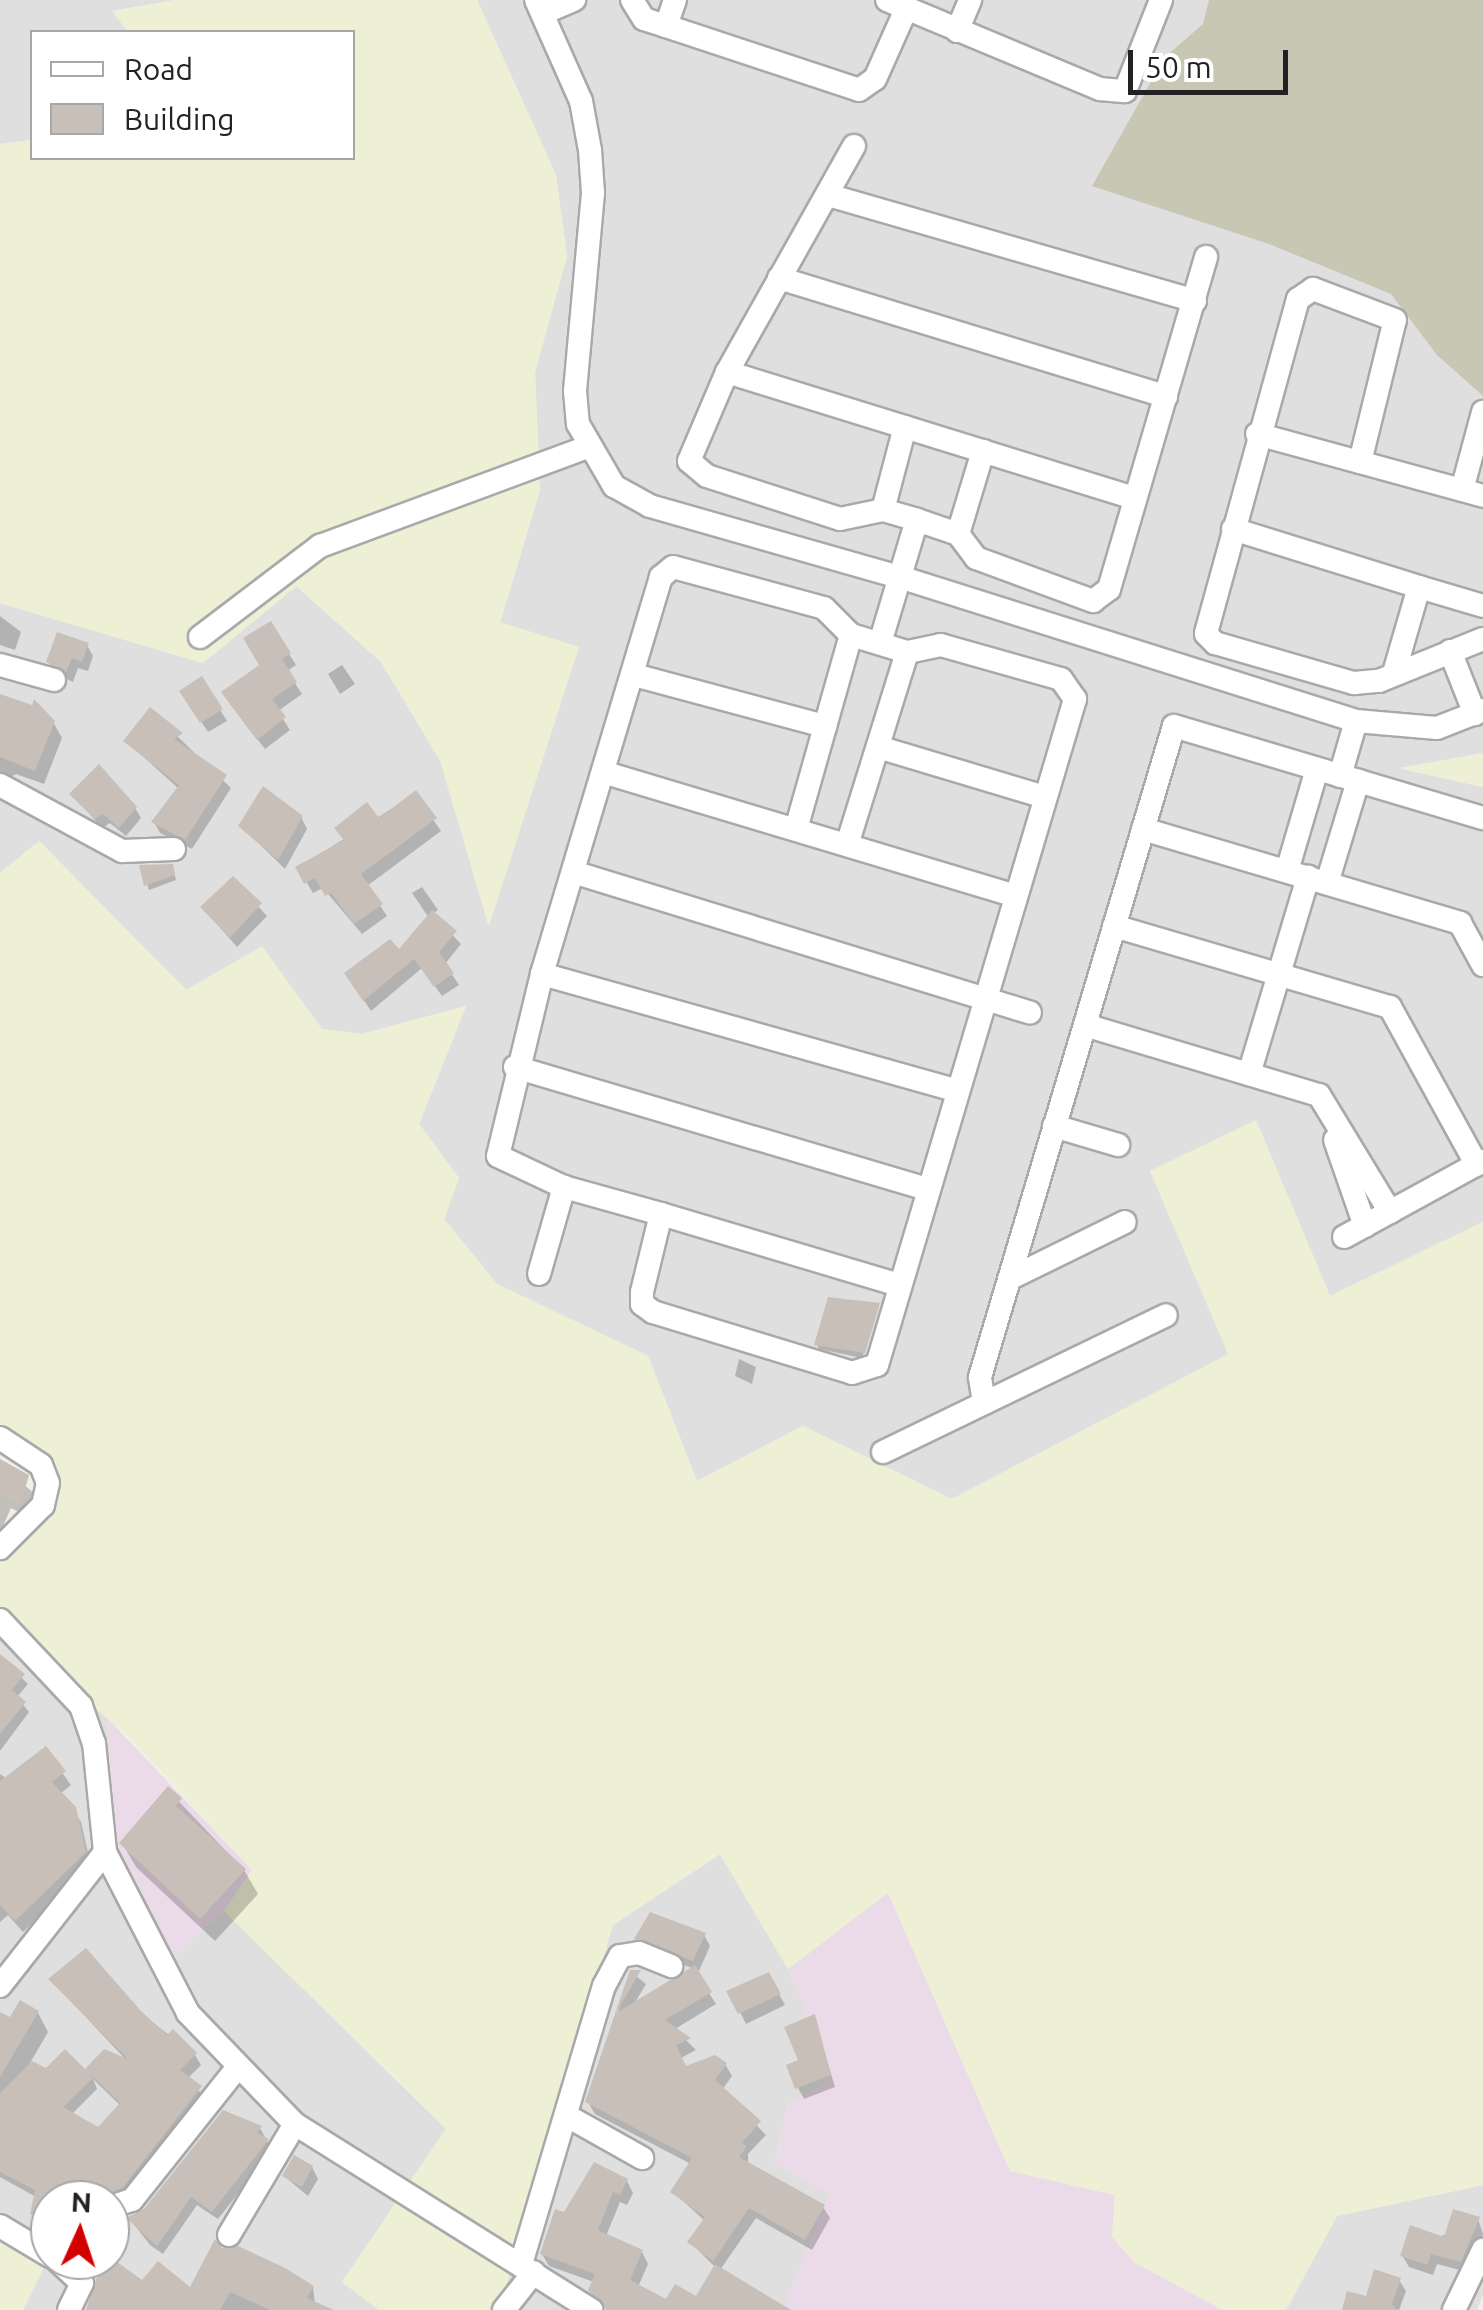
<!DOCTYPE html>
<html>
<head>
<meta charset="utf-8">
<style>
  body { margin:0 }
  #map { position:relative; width:1483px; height:2310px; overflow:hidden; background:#f2efe9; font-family:Ubuntu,sans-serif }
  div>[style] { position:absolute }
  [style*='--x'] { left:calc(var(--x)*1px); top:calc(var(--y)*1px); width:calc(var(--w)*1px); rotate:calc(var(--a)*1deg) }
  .residential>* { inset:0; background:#e0dfdf }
  .industrial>* { inset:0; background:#ebdbe8 }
  .construction>* { inset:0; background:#c7c7b4 }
  .farmland>* { inset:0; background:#eef0d5 }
  .shadow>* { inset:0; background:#0003 }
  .building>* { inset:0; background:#c7bfb8 }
  .roads { filter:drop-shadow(2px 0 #a9a9a9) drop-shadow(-2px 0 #a9a9a9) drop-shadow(0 2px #a9a9a9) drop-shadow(0 -2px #a9a9a9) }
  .minor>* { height:22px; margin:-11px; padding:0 11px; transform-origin:11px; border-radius:11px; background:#fff }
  span { translate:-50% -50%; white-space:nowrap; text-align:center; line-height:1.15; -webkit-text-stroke:9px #fff; paint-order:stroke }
  .legend { position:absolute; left:30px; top:30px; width:325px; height:130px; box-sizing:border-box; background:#fff; border:2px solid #a7a7a7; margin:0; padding:12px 18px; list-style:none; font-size:30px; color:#222 }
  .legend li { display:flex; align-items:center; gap:20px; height:50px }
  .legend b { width:50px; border:2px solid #a7a7a7 }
  .north { position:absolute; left:30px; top:2180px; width:100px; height:100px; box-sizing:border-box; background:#fff; border:2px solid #a7a7a7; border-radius:50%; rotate:3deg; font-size:28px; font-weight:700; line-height:40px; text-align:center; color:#222 }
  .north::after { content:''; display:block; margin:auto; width:35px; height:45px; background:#d40000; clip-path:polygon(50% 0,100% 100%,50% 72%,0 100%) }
  .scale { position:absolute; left:1128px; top:50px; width:160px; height:45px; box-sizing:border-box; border:5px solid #222; border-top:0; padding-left:12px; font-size:30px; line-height:35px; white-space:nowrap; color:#222; -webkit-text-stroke:8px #fff; paint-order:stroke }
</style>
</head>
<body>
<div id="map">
  <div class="residential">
    <i style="clip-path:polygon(0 0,175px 0,113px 11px,128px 32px,32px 32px,32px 140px,0 144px)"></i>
    <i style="clip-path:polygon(477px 0,1483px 0,1483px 753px,1402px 769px,1483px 787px,1483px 1222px,1330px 1296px,1256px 1121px,1150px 1171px,1229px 1354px,952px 1499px,803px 1426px,697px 1481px,648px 1356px,497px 1284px,444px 1219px,459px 1178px,419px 1124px,466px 1006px,362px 1034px,321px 1029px,262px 947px,186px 990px,39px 841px,0 873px,0 603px,203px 663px,296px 586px,381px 662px,441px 761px,488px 924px,578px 647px,500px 623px,540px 490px,535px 372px,567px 256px,556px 175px)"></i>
    <i style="clip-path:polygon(evenodd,0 1625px,108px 1719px,112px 1835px,158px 1969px,224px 1911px,446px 2129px,342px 2282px,379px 2310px,23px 2310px,45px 2265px,0 2241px,0 1625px,50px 2200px,110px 2200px,110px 2260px,50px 2260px,50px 2200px)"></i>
    <i style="clip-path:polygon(720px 1854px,788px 1969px,835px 2078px,789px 2103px,775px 2162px,830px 2193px,783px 2310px,498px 2310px,613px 1925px)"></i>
    <i style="clip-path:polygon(1483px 2185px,1483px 2295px,1477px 2310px,1286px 2310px,1337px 2216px)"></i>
  </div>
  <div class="industrial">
    <i style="clip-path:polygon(108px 1719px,252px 1870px,224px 1911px,157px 1970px,112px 1835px)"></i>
    <i style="clip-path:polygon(888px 1892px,1010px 2171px,1115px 2195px,1112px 2237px,1134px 2262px,1223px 2310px,783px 2310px,829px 2194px,775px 2163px,789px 2103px,834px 2078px,788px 1969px)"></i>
  </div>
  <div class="construction">
    <i style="clip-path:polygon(1209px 0,1483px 0,1483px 396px,1437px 355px,1391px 294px,1269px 244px,1092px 186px,1165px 57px,1203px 24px)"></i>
  </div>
  <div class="farmland">
    <i style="clip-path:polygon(175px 0,477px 0,556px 175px,567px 256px,535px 372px,540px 490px,500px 622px,579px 647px,489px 926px,440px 761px,381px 662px,297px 586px,203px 663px,0 603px,0 144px,32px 140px,32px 158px,352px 158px,352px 32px,128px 32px,112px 11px)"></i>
    <i style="clip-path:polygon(1483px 753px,1483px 787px,1399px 768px)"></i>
    <i style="clip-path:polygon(39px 841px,186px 990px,262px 946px,322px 1029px,362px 1034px,466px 1006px,419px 1124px,459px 1178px,444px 1219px,497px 1284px,648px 1356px,697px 1481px,803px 1426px,952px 1499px,1228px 1354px,1150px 1171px,1256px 1120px,1330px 1296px,1483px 1222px,1483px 2185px,1337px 2216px,1286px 2310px,1223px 2310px,1134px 2262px,1112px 2237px,1115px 2195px,1010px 2171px,888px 1893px,788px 1969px,720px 1854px,613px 1925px,581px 2026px,585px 2046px,498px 2310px,379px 2310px,342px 2282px,446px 2129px,224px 1911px,252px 1870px,133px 1741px,0 1625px,0 1564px,61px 1496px,39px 1457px,0 1434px,0 873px)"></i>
    <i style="clip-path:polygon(0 2241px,45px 2265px,23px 2310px,0 2310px)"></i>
  </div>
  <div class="shadow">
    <i style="clip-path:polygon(0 616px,21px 632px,15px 650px,0 645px)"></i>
    <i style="clip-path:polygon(270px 624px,296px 665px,287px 671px,302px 694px,278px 711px,290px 730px,265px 749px,230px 704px,262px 666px)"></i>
    <i style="clip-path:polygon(87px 645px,93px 656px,88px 671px,78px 668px,73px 682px,56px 673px,49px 662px)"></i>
    <i style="clip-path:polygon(342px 665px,355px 684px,340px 694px,328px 674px)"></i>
    <i style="clip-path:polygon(202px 680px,227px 721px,208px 732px,182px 692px)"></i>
    <i style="clip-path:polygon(0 696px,53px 722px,62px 738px,44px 784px,16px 774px,0 783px)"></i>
    <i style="clip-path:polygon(150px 710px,231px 788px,192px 849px,160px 833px,154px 822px,179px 789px,126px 741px)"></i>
    <i style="clip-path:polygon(72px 794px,135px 808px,141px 818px,126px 836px,110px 823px,102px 828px)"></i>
    <i style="clip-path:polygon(415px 794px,441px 831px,367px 886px,387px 916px,362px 934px,323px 888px,313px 893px,298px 868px)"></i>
    <i style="clip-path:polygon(301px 817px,307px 829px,285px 869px,241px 826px)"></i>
    <i style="clip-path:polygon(143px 871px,174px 872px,176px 880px,149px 890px)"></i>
    <i style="clip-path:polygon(233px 879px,267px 916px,237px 947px,203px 908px)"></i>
    <i style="clip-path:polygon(422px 887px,438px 910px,432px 914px,461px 944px,445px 964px,459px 985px,442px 996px,422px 968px,371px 1011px,353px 984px,399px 953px,429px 918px,412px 893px)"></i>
    <i style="clip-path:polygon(878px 1306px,862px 1358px,819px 1349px,817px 1345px)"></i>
    <i style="clip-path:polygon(739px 1359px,756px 1367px,752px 1384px,735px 1376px)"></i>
    <i style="clip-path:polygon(0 1464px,36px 1495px,26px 1516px,11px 1508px,0 1533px)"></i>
    <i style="clip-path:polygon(0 1657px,28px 1684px,17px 1697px,29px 1712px,0 1751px)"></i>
    <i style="clip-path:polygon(45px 1749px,71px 1785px,60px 1794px,81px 1822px,91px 1866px,23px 1932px,8px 1915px,0 1922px,0 1774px,7px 1779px)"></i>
    <i style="clip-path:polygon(168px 1790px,244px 1870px,258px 1894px,215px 1941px,136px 1867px,122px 1843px)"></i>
    <i style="clip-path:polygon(704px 1935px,710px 1946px,699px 1971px,694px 1969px,716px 2004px,675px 2029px,696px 2050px,681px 2058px,686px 2069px,725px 2064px,732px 2076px,722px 2090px,766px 2135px,748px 2154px,748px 2165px,823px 2207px,830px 2218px,812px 2250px,756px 2218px,720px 2270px,781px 2310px,735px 2310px,716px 2268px,690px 2242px,705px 2221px,673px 2192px,691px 2164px,595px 2114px,588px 2102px,631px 1972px,646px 1984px,633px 2006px,694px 1969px,644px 1949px,637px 1939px)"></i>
    <i style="clip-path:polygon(768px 1975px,785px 2005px,746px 2024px,730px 1992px)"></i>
    <i style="clip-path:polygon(evenodd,51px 1980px,139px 2012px,195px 2055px,201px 2065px,187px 2079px,206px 2098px,129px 2197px,50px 2200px,50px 2235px,33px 2214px,36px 2197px,0 2177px,0 2014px,10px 2021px,38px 2013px,48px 2032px,30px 2063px,47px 2071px,85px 2073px,129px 2063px,51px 1980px,93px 2079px,121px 2106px,98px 2131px,71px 2115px,97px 2089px,93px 2079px)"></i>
    <i style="clip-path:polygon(814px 2018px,835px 2087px,804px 2099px,798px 2088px)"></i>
    <i style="clip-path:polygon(260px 2128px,272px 2150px,218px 2219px,197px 2205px,163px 2254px,150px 2245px,130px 2219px)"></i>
    <i style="clip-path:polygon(312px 2167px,318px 2179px,308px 2196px,284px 2176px)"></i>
    <i style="clip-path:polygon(627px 2181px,633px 2193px,627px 2205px,620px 2202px,606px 2236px,642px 2252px,648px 2264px,638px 2287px,667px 2303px,709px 2310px,607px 2310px,590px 2289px,594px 2282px,549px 2266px,542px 2254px,565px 2215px)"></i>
    <i style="clip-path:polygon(1478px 2219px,1483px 2234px,1467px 2272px,1437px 2264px,1433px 2275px,1409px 2267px,1402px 2255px)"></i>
    <i style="clip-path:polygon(221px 2251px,313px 2288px,315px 2304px,328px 2310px,89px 2310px,143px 2283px,191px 2291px)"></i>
    <i style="clip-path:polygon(1399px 2280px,1406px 2291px,1399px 2310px,1376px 2304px)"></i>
  </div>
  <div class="building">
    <i style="clip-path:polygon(271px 621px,291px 653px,282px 659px,297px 682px,272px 699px,286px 717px,257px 740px,221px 692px,259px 665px,243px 638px)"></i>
    <i style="clip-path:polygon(57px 632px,89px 643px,82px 662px,72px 658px,66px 672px,46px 662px)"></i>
    <i style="clip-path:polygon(202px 676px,223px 709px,200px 723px,179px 691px)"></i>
    <i style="clip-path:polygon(0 694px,32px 705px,34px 699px,55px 721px,35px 771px,0 757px)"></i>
    <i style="clip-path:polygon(150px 707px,183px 733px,174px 739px,227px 775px,185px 840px,151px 822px,179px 785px,123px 741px)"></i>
    <i style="clip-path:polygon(99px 764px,137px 807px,119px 828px,103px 814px,95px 819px,69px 794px)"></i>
    <i style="clip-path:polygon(263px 786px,303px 816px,278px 860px,238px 826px)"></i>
    <i style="clip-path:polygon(416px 790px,437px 818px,361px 874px,383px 904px,354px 924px,331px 893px,325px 896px,315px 878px,304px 884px,295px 867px,344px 840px,334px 828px,367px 802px,379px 818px)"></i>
    <i style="clip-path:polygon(173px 864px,175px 875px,144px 886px,139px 865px)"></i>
    <i style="clip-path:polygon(233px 876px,262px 903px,230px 938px,200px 907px)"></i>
    <i style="clip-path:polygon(432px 910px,457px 931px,439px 952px,454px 973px,434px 987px,414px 959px,363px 1001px,344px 973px,390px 939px,399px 949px)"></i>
    <i style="clip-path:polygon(828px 1297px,880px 1303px,865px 1353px,814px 1345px)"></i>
    <i style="clip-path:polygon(0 1459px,29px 1475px,20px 1506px,0 1496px)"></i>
    <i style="clip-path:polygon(0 1654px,25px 1674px,12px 1690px,26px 1702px,0 1734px)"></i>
    <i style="clip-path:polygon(46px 1746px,66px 1771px,52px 1782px,76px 1807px,86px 1852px,15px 1921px,0 1905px,0 1781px)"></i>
    <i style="clip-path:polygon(168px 1786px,182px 1798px,176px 1806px,246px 1869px,200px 1919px,119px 1843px)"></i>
    <i style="clip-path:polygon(650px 1912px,706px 1933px,693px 1961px,634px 1939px)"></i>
    <i style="clip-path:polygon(evenodd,86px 1948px,141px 2011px,167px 2035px,173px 2029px,197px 2053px,180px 2070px,202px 2086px,123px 2187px,97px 2200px,50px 2200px,50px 2225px,30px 2214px,35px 2190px,0 2172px,0 2093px,32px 2061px,46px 2068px,65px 2049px,85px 2069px,104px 2049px,128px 2059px,48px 1979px,86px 1948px,90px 2074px,120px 2103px,98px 2127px,63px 2107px,93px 2078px,90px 2074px)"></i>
    <i style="clip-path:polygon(695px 1965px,712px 1992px,665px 2020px,691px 2038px,676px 2045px,686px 2066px,715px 2055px,727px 2063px,715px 2080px,761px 2121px,742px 2143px,747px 2146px,739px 2157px,825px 2205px,805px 2240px,749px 2208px,713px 2261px,687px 2242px,705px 2217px,670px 2192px,692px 2158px,585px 2102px,630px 1970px,641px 1970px,616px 2013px)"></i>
    <i style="clip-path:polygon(769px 1972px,781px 1994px,738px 2014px,726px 1991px)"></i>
    <i style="clip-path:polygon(20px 2000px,39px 2011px,0 2077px,0 2012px,10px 2017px)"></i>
    <i style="clip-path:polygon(815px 2014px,831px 2075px,795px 2089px,786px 2065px,798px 2060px,784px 2027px)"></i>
    <i style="clip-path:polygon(223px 2110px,262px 2126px,257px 2133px,269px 2139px,212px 2212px,191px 2197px,157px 2246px,126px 2218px,144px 2209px)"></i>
    <i style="clip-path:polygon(294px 2155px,313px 2166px,302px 2187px,282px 2176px)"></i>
    <i style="clip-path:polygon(594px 2162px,628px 2179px,620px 2195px,613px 2192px,598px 2230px,643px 2250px,630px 2280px,666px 2299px,675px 2284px,696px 2296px,715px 2264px,791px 2310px,607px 2310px,588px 2290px,595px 2274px,540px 2254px,555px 2209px,564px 2212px)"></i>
    <i style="clip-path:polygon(1453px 2209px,1480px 2217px,1461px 2262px,1431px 2254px,1427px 2265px,1400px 2256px,1410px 2225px,1444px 2237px)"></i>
    <i style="clip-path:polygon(215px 2239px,222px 2248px,238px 2246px,285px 2268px,314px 2286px,307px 2298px,334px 2310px,270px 2310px,230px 2292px,220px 2310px,86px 2310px,96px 2279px,113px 2259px,142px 2280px,158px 2261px,190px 2287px)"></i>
    <i style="clip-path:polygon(1374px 2269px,1401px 2278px,1392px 2304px,1397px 2310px,1342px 2310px,1347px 2291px,1366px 2296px)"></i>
  </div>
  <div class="roads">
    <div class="minor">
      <i style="--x:536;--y:0;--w:111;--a:66"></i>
      <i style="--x:581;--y:101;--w:50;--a:79.6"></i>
      <i style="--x:590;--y:150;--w:43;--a:86"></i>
      <i style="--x:593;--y:193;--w:199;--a:95.2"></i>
      <i style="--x:575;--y:391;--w:33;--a:85"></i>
      <i style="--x:578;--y:424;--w:72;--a:59.9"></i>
      <i style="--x:614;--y:486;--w:41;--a:29.1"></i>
      <i style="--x:650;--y:506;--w:263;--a:15.9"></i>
      <i style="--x:903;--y:578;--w:475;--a:17.5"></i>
      <i style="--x:1356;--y:721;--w:81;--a:4.9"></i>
      <i style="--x:1437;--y:728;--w:49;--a:-21.4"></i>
      <i style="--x:632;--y:0;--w:22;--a:58"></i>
      <i style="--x:644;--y:19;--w:23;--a:18"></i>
      <i style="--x:666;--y:26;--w:28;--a:-71"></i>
      <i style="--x:887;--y:0;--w:231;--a:22.7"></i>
      <i style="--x:1100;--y:89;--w:25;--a:5"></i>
      <i style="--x:1125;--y:91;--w:98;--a:-68.4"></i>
      <i style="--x:543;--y:13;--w:34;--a:-23"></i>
      <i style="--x:666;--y:26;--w:203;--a:18.3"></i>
      <i style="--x:859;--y:90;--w:19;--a:-35"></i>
      <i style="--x:875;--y:79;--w:79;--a:-66"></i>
      <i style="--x:957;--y:31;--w:34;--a:-67"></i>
      <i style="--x:854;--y:146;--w:259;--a:119.3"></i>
      <i style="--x:727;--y:372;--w:97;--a:113.1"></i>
      <i style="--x:689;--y:461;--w:23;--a:40"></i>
      <i style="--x:707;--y:476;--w:140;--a:17.9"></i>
      <i style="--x:840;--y:519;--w:44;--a:-11.8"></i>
      <i style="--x:883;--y:510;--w:35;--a:16"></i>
      <i style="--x:917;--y:520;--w:43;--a:18.9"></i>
      <i style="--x:958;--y:534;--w:30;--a:53"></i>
      <i style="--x:976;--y:558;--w:125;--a:20.2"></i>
      <i style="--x:1093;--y:601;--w:20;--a:-37"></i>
      <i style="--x:1109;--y:589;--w:346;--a:-73.7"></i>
      <i style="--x:828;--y:195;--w:382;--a:16.1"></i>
      <i style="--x:779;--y:278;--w:405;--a:17"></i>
      <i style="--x:727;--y:372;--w:427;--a:17.2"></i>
      <i style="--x:1257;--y:434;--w:234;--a:15.3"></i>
      <i style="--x:1360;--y:462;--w:146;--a:-76.2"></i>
      <i style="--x:1395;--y:320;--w:88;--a:-159.3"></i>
      <i style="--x:1313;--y:289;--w:18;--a:146"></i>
      <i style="--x:1298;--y:299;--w:347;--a:105.4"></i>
      <i style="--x:1206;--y:634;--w:13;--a:45"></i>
      <i style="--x:1215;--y:643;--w:145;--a:16.1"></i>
      <i style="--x:1354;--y:683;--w:25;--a:-5"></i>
      <i style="--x:1379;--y:681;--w:112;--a:-22"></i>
      <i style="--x:1462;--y:490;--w:81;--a:-74.9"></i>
      <i style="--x:883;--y:510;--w:86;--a:-75.2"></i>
      <i style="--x:1233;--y:529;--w:195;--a:17.3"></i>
      <i style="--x:1419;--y:587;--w:90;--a:106.2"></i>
      <i style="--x:958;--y:534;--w:87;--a:-73.2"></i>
      <i style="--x:1419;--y:587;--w:67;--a:16.5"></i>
      <i style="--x:200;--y:637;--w:151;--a:-37.2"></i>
      <i style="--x:320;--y:546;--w:285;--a:-20.3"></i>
      <i style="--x:880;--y:643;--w:128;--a:-73.3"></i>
      <i style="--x:1450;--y:651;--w:68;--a:68.4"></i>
      <i style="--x:0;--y:665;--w:56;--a:15.5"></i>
      <i style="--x:634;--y:675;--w:198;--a:15"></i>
      <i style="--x:878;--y:747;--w:174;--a:16.7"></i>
      <i style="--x:606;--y:773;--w:427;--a:16.7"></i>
      <i style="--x:1340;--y:776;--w:57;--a:-73.8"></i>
      <i style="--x:0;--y:785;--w:139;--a:28.4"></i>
      <i style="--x:122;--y:851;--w:52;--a:-2.2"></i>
      <i style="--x:796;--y:829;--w:202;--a:-74.2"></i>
      <i style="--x:1143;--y:829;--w:331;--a:16.5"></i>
      <i style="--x:1460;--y:923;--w:48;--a:61.3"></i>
      <i style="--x:847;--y:845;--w:202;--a:-72.7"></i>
      <i style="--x:1287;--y:871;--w:106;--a:-73.6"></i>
      <i style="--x:573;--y:872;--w:478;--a:17.1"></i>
      <i style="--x:1327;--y:883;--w:107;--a:-73.1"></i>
      <i style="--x:1114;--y:926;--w:288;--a:16.4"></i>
      <i style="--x:1390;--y:1007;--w:180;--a:61.2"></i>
      <i style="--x:542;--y:974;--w:431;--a:15.7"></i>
      <i style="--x:1085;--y:1025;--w:244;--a:16.7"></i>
      <i style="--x:1319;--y:1095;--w:137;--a:58.7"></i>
      <i style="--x:515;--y:1067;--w:431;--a:16.5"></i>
      <i style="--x:1249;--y:1074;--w:206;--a:-73.3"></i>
      <i style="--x:1054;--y:1126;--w:67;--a:16.5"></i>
      <i style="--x:1335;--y:1140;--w:91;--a:70.8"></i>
      <i style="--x:661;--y:1214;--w:80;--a:103.7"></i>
      <i style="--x:642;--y:1292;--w:12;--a:90"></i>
      <i style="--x:642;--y:1304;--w:14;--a:36"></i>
      <i style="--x:653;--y:1312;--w:208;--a:17"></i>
      <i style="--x:852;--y:1373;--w:26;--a:-18"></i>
      <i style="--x:877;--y:1365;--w:695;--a:-73.44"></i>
      <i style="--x:1075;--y:699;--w:24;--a:-125"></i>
      <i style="--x:1061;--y:679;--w:125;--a:-164.2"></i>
      <i style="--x:941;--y:645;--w:35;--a:168"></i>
      <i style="--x:907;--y:652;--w:59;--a:-163.1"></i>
      <i style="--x:851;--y:635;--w:38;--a:-135"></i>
      <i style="--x:824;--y:608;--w:156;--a:-164.8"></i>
      <i style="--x:673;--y:567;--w:16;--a:140"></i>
      <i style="--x:661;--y:577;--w:414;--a:106.7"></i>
      <i style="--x:542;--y:974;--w:187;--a:103.6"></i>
      <i style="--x:498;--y:1156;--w:73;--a:25.2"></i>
      <i style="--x:564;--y:1187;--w:101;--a:15.6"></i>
      <i style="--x:661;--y:1214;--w:248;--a:16.6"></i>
      <i style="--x:1344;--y:1237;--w:158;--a:-28.7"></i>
      <i style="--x:539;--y:1274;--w:91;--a:-74"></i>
      <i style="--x:1009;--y:1279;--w:129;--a:-26.2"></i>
      <i style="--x:984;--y:1403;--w:26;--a:-99"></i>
      <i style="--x:980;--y:1377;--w:679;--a:-73.41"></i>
      <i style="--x:1174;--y:726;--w:322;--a:16.6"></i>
      <i style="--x:0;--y:1438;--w:49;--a:33.4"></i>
      <i style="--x:41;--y:1465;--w:19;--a:69"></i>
      <i style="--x:48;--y:1483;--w:23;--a:103"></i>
      <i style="--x:43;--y:1505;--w:61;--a:135"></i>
      <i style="--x:883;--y:1452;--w:314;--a:-25.8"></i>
      <i style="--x:0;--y:1620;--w:118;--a:46.7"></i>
      <i style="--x:81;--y:1706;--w:39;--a:71"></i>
      <i style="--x:94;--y:1743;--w:110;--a:84.2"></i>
      <i style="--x:105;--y:1852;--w:181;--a:62.7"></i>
      <i style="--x:188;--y:2013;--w:154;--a:46.1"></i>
      <i style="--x:295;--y:2124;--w:350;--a:32.1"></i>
      <i style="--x:0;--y:1986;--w:170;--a:-51.9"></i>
      <i style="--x:569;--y:2117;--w:84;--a:29.3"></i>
      <i style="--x:110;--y:2207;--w:23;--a:-18"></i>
      <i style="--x:132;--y:2200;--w:169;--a:-51.5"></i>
      <i style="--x:0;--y:2226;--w:58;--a:31"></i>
      <i style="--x:229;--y:2235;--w:129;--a:-59.3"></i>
      <i style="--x:57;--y:2260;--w:34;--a:43"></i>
      <i style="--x:82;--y:2283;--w:30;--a:116"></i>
      <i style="--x:521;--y:2264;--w:290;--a:-73.4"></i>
      <i style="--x:604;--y:1986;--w:34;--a:-62"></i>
      <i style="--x:620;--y:1956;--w:19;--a:-9"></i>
      <i style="--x:639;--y:1953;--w:35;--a:22"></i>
      <i style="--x:504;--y:2310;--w:48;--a:-51.7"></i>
      <i style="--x:1454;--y:2310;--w:67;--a:-64.2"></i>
    </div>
  </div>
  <ul class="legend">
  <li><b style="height:12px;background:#fff"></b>Road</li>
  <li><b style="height:28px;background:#c7bfb8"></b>Building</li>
  </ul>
  <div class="north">N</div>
  <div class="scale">50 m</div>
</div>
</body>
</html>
